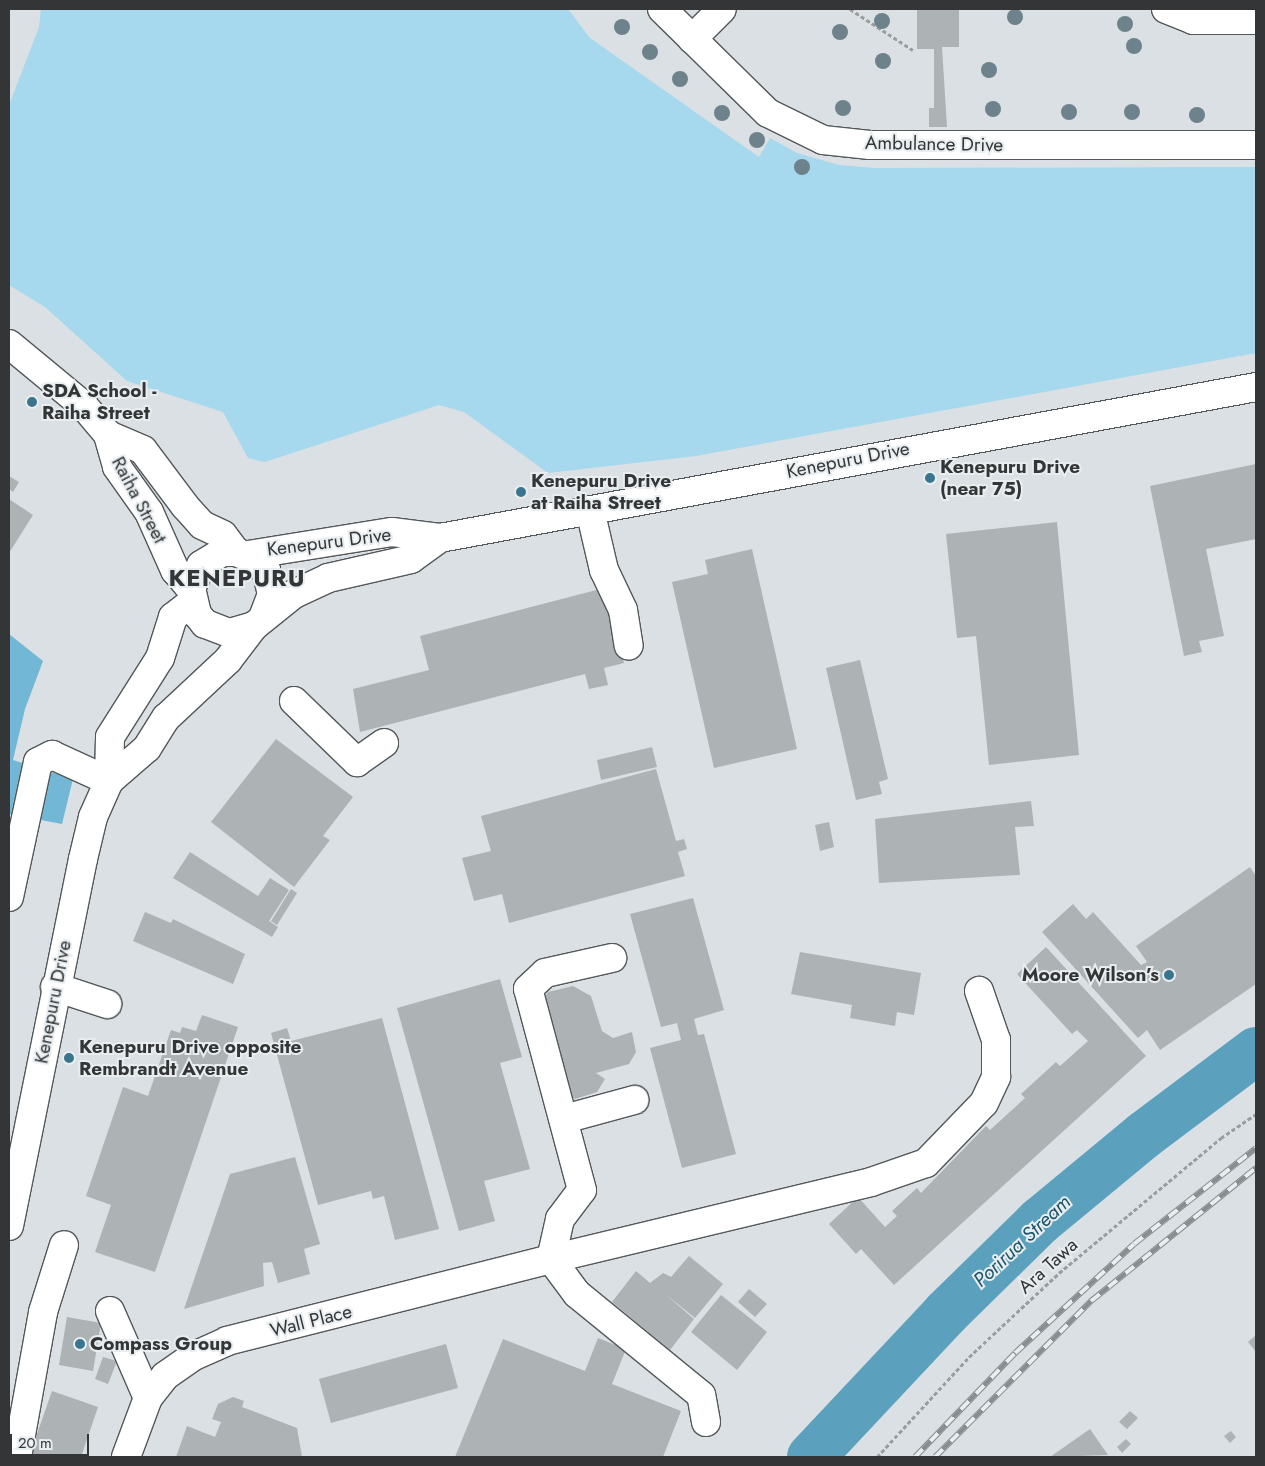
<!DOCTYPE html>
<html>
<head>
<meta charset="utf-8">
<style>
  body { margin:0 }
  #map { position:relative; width:1265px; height:1466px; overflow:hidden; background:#dae0e3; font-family:Jost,sans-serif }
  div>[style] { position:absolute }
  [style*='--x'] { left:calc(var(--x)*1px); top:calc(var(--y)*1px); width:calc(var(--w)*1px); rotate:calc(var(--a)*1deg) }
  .green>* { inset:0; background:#a6d8ee }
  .forest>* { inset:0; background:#72b8d6 }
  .river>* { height:48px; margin:-24px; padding:0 24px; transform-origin:24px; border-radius:24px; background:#5ba1bd }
  .building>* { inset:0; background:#adb2b5 }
  .path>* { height:3px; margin-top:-1.5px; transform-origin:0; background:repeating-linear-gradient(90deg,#999da0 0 4px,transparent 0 6.5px) }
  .roads { filter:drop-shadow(1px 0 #53585a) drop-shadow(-1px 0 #53585a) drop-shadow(0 1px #53585a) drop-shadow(0 -1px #53585a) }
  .minor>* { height:28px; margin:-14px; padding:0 14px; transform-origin:14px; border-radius:14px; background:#fff }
  .major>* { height:28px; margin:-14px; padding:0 14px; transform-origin:14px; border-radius:14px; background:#fff }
  .rail>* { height:5.5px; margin-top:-2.75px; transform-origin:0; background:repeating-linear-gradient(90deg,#e8edf0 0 11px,#898d8f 0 22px); box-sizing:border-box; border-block:1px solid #898d8f }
  .trees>* { width:16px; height:16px; margin:-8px; border-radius:50%; background:#6e828b }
  .dots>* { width:14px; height:14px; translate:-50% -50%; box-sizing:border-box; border:2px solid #e8edf0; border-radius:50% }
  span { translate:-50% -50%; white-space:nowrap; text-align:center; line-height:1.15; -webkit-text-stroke:4px #e8edf0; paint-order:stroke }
  .street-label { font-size:19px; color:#333536 }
  .poi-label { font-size:19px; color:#333536; font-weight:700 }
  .left { translate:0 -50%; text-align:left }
  .right { translate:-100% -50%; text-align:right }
  .water-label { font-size:20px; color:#1c556a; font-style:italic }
  .district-label { font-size:24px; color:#333536; font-weight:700; letter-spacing:1px }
  .frame { position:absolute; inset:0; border:10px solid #333536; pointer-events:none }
  .scale { position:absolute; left:10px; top:1434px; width:79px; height:22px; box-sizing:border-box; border:2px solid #333536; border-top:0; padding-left:6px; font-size:15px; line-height:18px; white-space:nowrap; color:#333536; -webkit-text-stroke:4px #e8edf0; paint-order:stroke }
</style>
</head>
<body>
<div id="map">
  <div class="green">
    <i style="clip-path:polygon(41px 9px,568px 9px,590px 38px,759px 157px,770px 138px,797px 153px,839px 165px,875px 168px,1256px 167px,1256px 353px,696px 456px,548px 473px,464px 412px,439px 405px,265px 462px,248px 458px,223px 412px,127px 381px,45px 307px,9px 285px,9px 105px,39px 27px)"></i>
  </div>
  <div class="forest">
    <i style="clip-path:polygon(9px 634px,43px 661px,25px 709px,13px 760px,73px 779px,62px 824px,9px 814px)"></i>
  </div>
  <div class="river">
    <i style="--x:811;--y:1457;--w:197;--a:-46.8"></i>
    <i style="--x:946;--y:1313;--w:132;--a:-44.4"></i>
    <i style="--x:1040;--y:1221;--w:135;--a:-39.6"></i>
    <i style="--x:1144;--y:1135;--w:140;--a:-36.9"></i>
  </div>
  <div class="building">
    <i style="clip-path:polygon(917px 9px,959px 9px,959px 47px,942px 47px,947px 127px,929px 127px,929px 108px,934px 108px,934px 49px,917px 49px)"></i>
    <i style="clip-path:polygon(1256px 464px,1256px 539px,1206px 549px,1224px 636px,1199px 641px,1202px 652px,1184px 656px,1150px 486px)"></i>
    <i style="clip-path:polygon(9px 476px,19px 482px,13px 492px,9px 489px)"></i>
    <i style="clip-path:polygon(9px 499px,33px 515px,9px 553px)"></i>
    <i style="clip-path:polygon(1057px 522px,1079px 755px,989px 765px,976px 636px,957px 638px,946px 534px)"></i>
    <i style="clip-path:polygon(752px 549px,797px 749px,714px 768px,672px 582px,708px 574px,705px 560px)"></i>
    <i style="clip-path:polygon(604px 588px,624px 663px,604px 668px,608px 685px,589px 689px,585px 674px,360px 732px,353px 689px,429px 670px,420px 636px)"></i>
    <i style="clip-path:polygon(860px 660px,888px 779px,879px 782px,882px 794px,856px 800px,826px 668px)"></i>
    <i style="clip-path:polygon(276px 739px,353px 797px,323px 836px,330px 840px,294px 887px,211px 822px)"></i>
    <i style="clip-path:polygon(652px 747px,657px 767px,601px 780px,597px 760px)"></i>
    <i style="clip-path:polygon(656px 769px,676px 841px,684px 839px,687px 849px,678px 852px,685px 876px,509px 923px,502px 894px,474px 901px,462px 858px,491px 851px,481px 816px)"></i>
    <i style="clip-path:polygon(1031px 801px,1034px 826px,1015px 827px,1020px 875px,879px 883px,875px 819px)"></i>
    <i style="clip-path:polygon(829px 822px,834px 847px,820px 851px,815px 825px)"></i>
    <i style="clip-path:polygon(190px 852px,258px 896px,270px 878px,289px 890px,269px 921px,278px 927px,272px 937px,173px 878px)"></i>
    <i style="clip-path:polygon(1250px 867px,1256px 876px,1256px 984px,1160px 1050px,1147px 1030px,1138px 1038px,1042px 932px,1073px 904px,1086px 919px,1093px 912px,1141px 965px,1147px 962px,1136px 946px)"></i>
    <i style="clip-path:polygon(291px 889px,297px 893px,277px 925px,271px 921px)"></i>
    <i style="clip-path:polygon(693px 898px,724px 1010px,694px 1019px,698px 1035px,704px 1034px,736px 1154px,682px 1168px,650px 1048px,681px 1040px,677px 1023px,661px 1027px,630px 914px)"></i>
    <i style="clip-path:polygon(145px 912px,171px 923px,173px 919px,245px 954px,233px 984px,133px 941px)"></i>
    <i style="clip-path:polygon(1046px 947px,1146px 1056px,894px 1285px,861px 1249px,856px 1254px,829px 1224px,858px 1197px,885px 1227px,897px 1216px,892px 1211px,917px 1188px,921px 1193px,986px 1126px,990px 1130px,1025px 1098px,1021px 1094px,1056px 1062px,1060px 1066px,1088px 1041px,1077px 1030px,1072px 1034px,1017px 974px)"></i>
    <i style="clip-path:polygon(800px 952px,921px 973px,914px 1015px,897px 1012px,895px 1026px,850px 1018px,852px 1005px,791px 994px)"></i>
    <i style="clip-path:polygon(500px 979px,522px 1057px,500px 1063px,530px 1169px,484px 1181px,495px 1221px,459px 1231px,397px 1008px)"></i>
    <i style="clip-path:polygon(573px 986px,591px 996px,602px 1031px,613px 1038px,632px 1032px,636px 1052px,629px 1064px,596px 1073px,605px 1079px,597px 1092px,575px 1099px,564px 1094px,541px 1004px,548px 992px)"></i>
    <i style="clip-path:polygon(202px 1015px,238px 1027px,155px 1272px,95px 1252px,111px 1205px,86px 1196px,123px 1087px,148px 1096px,171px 1030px,180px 1033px,182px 1027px,196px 1031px)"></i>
    <i style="clip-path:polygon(382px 1018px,439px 1229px,395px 1240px,384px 1196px,373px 1199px,371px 1191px,318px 1205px,271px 1033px,287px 1028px,291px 1041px)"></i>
    <i style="clip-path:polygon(295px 1157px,320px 1244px,304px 1249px,310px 1274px,278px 1283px,272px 1262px,263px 1263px,264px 1286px,184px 1309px,230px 1174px)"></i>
    <i style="clip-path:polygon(689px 1256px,723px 1284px,695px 1318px,664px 1293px,694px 1319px,670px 1350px,612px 1302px,636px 1271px,650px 1283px,663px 1273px,671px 1277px)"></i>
    <i style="clip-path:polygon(749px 1289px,767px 1304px,755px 1317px,738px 1302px)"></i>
    <i style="clip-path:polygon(721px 1295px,767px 1332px,737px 1370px,691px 1332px)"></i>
    <i style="clip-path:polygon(67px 1317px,101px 1323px,93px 1371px,59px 1365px)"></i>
    <i style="clip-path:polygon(1256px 1335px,1256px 1352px,1248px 1342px)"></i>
    <i style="clip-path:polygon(598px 1338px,626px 1349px,612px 1384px,681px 1411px,663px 1457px,455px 1457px,503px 1339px,585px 1371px)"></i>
    <i style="clip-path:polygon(446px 1344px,458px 1388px,331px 1423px,319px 1379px)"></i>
    <i style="clip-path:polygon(103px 1357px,117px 1361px,108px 1384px,95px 1379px)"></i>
    <i style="clip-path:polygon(52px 1391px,98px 1407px,81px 1457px,29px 1457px)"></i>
    <i style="clip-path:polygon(233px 1397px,244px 1401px,242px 1407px,297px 1428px,302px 1457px,176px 1457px,187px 1426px,215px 1437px,221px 1422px,212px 1419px,218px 1404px)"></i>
    <i style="clip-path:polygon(1130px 1411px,1138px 1418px,1127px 1429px,1119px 1422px)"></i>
    <i style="clip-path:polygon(1090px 1429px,1108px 1455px,1050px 1457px)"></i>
    <i style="clip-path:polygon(1231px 1431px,1236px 1437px,1230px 1443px,1224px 1436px)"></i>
    <i style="clip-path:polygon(1126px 1439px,1131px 1444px,1122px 1453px,1117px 1447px)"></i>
  </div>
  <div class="path">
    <i style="--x:850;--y:9;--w:75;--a:33.1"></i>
    <i style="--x:877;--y:1457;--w:136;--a:-47.4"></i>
    <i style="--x:969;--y:1357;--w:123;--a:-43"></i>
    <i style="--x:1059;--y:1273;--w:211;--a:-39.8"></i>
    <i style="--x:1221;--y:1138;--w:42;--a:-34.4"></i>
  </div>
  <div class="roads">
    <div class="minor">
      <i style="--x:662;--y:9;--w:148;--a:44.5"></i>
      <i style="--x:768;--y:113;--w:61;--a:26.1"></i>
      <i style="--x:823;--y:140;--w:47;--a:6.1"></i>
      <i style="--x:870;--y:145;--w:386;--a:0"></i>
      <i style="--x:1166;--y:9;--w:29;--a:22"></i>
      <i style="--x:1193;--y:20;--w:63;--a:0"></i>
      <i style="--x:692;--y:39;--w:42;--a:-45"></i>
      <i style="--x:590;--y:510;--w:62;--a:76.9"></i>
      <i style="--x:604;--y:570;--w:44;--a:64.6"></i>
      <i style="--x:623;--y:610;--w:36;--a:81"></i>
      <i style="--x:294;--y:701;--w:88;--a:44.1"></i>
      <i style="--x:357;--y:762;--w:33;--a:-35"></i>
      <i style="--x:9;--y:897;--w:138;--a:-77.9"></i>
      <i style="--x:38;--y:762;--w:16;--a:-27"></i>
      <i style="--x:52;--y:755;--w:63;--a:24.5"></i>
      <i style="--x:55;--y:987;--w:55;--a:18.1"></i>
      <i style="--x:564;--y:1119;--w:73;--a:-15.2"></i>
      <i style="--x:110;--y:1311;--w:95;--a:66.4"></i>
      <i style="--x:706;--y:1422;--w:27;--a:-100"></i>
      <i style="--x:701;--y:1395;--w:160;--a:-140.8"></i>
      <i style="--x:577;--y:1294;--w:44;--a:-126.6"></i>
      <i style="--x:551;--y:1259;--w:329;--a:-13.5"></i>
      <i style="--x:871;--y:1182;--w:58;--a:-19.1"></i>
      <i style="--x:926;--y:1163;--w:83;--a:-46"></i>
      <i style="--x:984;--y:1103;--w:29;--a:-65"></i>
      <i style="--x:996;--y:1077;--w:37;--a:-90"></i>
      <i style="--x:996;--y:1040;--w:52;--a:-109.1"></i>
      <i style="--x:17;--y:1457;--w:147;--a:-79.8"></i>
      <i style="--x:43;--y:1312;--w:70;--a:-72.6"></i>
      <i style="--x:126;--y:1457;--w:63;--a:-69.6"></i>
      <i style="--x:148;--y:1398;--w:28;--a:-52"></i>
      <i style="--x:165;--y:1376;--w:35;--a:-35"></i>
      <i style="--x:194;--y:1356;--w:36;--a:-24"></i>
      <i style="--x:227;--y:1341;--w:334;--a:-14.2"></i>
      <i style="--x:551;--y:1259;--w:41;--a:-77.3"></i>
      <i style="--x:560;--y:1219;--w:36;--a:-53"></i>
      <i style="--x:582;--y:1190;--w:208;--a:-105"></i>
      <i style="--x:528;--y:989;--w:23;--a:-43"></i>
      <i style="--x:545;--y:973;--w:69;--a:-12.6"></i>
    </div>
    <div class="major">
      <i style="--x:9;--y:344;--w:97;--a:39.6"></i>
      <i style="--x:84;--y:406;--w:38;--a:50"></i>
      <i style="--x:108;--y:435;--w:33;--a:74"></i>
      <i style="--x:117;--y:467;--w:55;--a:54.6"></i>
      <i style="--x:149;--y:512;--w:64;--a:65.9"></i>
      <i style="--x:175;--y:570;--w:25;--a:50"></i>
      <i style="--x:108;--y:435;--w:38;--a:23"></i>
      <i style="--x:143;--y:450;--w:70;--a:53.1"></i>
      <i style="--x:185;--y:506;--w:25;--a:48"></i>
      <i style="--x:202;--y:525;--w:23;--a:25"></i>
      <i style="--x:223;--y:535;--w:21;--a:53"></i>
      <i style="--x:248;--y:555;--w:146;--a:-9.1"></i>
      <i style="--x:392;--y:532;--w:48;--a:7.1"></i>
      <i style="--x:440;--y:538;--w:830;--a:-10.48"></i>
      <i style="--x:254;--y:626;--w:26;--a:164"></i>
      <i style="--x:229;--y:633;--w:26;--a:-159"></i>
      <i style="--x:205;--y:624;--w:13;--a:-129"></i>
      <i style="--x:197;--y:614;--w:26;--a:-103"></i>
      <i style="--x:191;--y:589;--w:26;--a:-67"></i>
      <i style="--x:201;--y:565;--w:26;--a:-31"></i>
      <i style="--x:223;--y:552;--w:13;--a:0"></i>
      <i style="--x:236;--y:552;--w:24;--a:22"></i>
      <i style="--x:258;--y:561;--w:12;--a:48"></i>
      <i style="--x:266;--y:570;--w:25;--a:76"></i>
      <i style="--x:272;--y:594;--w:26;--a:111"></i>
      <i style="--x:109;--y:781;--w:50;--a:-41"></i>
      <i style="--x:147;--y:748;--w:36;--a:-58"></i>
      <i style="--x:166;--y:718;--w:85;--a:-43.1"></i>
      <i style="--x:228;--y:660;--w:43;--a:-52.6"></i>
      <i style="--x:254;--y:626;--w:51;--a:-38.7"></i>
      <i style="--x:294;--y:594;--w:38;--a:-25"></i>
      <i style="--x:328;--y:578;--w:85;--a:-12.9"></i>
      <i style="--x:411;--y:559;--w:36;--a:-36"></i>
      <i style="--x:9;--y:1226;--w:374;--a:-78.6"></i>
      <i style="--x:83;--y:859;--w:43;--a:-76.6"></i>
      <i style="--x:93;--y:817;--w:39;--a:-66"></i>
      <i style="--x:109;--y:781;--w:44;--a:-88.7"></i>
      <i style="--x:110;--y:737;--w:93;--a:-57.7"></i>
      <i style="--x:160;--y:658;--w:43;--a:-72.4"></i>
      <i style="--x:173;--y:617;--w:24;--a:-38"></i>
    </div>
  </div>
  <div class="rail">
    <i style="--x:915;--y:1457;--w:144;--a:-46.1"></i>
    <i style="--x:1015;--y:1353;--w:161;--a:-42.5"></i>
    <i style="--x:1134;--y:1244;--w:155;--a:-38.2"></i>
    <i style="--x:935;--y:1457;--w:221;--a:-45"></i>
    <i style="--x:1091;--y:1301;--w:212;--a:-38.9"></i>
  </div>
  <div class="trees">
    <i style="left:1015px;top:17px"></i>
    <i style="left:882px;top:21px"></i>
    <i style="left:1125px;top:24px"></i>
    <i style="left:622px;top:27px"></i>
    <i style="left:840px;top:32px"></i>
    <i style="left:1134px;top:46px"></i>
    <i style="left:650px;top:52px"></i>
    <i style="left:883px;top:61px"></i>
    <i style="left:989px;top:70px"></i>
    <i style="left:680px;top:79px"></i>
    <i style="left:843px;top:108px"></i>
    <i style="left:993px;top:109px"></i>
    <i style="left:1069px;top:112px"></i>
    <i style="left:1132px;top:112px"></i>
    <i style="left:722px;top:113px"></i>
    <i style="left:1197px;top:115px"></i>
    <i style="left:757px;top:140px"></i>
    <i style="left:802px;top:167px"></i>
  </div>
  <div class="dots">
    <i style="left:32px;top:402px;background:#39758d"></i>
    <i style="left:930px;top:478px;background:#39758d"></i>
    <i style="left:521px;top:492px;background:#39758d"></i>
    <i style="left:1169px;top:975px;background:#39758d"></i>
    <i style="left:69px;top:1058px;background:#39758d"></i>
    <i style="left:80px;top:1344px;background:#39758d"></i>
  </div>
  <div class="street-label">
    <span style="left:934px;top:144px;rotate:1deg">Ambulance Drive</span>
    <span style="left:848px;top:460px;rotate:-11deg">Kenepuru Drive</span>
    <span style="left:139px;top:500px;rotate:62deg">Raiha Street</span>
    <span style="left:329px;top:542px;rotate:-7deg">Kenepuru Drive</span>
    <span style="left:53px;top:1002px;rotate:-79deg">Kenepuru Drive</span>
    <span style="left:1048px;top:1266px;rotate:-42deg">Ara Tawa</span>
    <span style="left:311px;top:1321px;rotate:-14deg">Wall Place</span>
  </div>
  <div class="poi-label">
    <span class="left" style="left:42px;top:402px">SDA School -<br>Raiha Street</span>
    <span class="left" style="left:940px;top:478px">Kenepuru Drive<br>(near 75)</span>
    <span class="left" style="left:531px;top:492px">Kenepuru Drive<br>at Raiha Street</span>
    <span class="right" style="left:1159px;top:975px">Moore Wilson’s</span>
    <span class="left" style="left:79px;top:1058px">Kenepuru Drive opposite<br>Rembrandt Avenue</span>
    <span class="left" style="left:90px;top:1344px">Compass Group</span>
  </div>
  <div class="water-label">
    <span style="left:1022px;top:1241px;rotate:-43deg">Porirua Stream</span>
  </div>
  <div class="district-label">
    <span style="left:237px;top:578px">KENEPURU</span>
  </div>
  <div class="frame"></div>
  <div class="scale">20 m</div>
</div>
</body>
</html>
